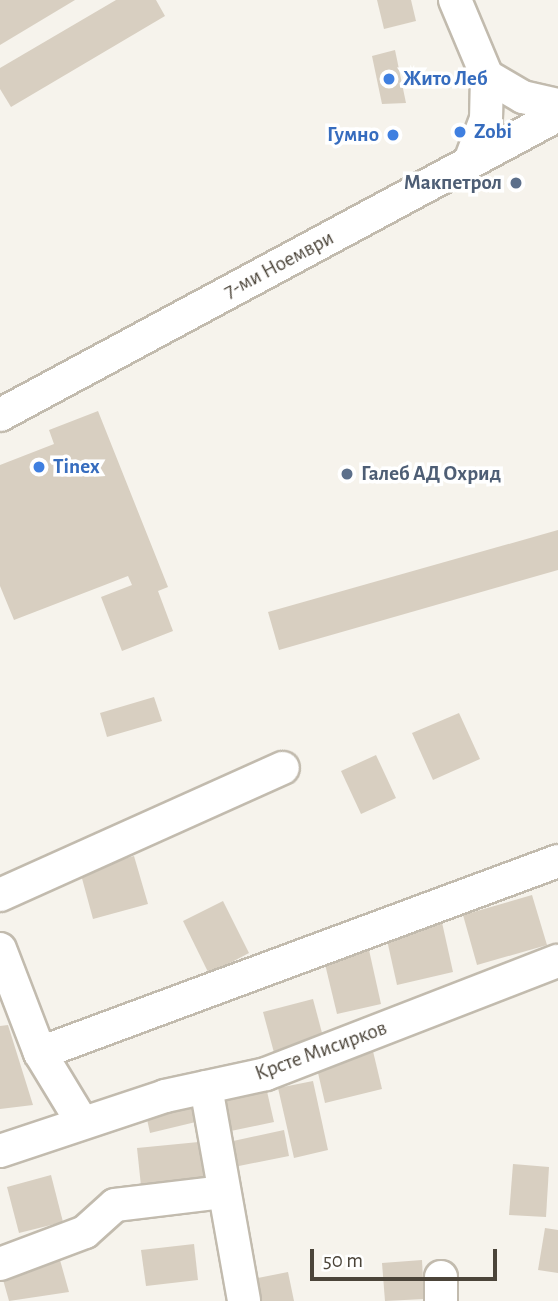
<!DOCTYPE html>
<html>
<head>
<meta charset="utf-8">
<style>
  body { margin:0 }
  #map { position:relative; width:558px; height:1301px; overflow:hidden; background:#f6f3ec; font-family:"Alegreya Sans",sans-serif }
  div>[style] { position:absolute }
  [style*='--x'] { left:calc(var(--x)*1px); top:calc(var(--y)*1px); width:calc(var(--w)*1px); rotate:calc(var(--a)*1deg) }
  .building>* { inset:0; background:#d8cfc1 }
  .roads { filter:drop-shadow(2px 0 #c2bbae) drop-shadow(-2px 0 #c2bbae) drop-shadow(0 2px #c2bbae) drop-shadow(0 -2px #c2bbae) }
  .minor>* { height:32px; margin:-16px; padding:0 16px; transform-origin:16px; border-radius:16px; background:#fff }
  .dots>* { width:19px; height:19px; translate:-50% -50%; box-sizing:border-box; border:4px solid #fff; border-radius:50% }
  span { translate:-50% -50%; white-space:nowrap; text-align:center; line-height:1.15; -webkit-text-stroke:7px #fff; paint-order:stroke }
  .shop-label { font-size:21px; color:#366cbe; font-weight:700 }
  .left { translate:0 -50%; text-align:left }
  .right { translate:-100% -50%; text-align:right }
  .service-label { font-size:21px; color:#4e5e75; font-weight:700 }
  .street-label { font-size:21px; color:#4b4439 }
  .scale { position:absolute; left:310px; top:1249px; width:187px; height:32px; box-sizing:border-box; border:4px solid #4b4439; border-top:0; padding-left:9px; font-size:21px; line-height:24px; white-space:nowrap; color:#4b4439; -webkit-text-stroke:5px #fff; paint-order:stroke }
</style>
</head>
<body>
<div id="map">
  <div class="building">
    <i style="clip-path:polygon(0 0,75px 0,0 45px)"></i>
    <i style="clip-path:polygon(116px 0,156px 0,165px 16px,11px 107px,0 89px,0 68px)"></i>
    <i style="clip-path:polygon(377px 0,411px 0,416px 21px,384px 29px)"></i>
    <i style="clip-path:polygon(395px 50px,406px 103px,382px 104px,372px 56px)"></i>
    <i style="clip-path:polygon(98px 411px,168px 587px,158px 591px,173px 631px,122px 651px,101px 597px,132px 585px,128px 576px,14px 620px,0 586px,0 465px,54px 444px,49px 430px)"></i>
    <i style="clip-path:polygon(558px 530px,558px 570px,279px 650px,268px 612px)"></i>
    <i style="clip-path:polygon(154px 697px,162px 721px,107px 737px,100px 713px)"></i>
    <i style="clip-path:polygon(459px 713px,480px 759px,433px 780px,412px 733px)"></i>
    <i style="clip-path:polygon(376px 755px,396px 798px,361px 814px,341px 771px)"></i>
    <i style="clip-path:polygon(134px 856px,148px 904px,93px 919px,80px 871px)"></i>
    <i style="clip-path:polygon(532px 895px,547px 945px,477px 965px,463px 915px)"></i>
    <i style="clip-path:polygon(223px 901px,249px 953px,209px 974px,183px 921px)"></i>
    <i style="clip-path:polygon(441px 918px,453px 972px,397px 985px,385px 931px)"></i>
    <i style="clip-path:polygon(369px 950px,381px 1004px,337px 1014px,324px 960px)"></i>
    <i style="clip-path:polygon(313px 999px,326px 1048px,276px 1060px,263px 1012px)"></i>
    <i style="clip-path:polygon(8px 1025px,33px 1105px,0 1109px,0 1026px)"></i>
    <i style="clip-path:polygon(372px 1047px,382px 1089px,325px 1103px,315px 1060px)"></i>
    <i style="clip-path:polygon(313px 1081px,328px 1150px,294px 1158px,278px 1088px)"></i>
    <i style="clip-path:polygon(266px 1087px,274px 1122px,226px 1132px,218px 1097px)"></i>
    <i style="clip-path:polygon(199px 1097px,204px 1120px,150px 1133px,145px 1110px)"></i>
    <i style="clip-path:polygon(284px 1130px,289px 1156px,229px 1168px,224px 1143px)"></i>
    <i style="clip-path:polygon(209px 1141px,213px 1179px,141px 1186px,137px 1148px)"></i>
    <i style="clip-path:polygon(513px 1164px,549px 1167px,546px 1217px,509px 1215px)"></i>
    <i style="clip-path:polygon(51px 1175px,63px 1222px,19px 1233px,7px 1187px)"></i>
    <i style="clip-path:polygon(545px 1228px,558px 1230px,558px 1273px,538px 1270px)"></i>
    <i style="clip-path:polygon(194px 1244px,198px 1280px,146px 1286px,141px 1250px)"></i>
    <i style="clip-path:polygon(58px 1253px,69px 1292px,9px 1301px,0 1269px)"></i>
    <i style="clip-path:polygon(422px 1260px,424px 1299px,385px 1301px,382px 1263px)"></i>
    <i style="clip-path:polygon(288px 1272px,294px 1301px,257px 1301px,253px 1279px)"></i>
  </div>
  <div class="roads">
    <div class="minor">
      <i style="--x:455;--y:0;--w:82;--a:67.2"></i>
      <i style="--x:487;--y:76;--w:43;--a:91.3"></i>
      <i style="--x:486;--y:119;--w:43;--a:110.6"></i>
      <i style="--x:487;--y:76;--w:42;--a:30.3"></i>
      <i style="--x:523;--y:97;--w:36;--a:13"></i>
      <i style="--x:0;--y:415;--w:634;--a:-28.26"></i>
      <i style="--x:0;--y:895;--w:310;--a:-24.2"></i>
      <i style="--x:0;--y:949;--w:111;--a:69"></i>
      <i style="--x:40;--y:1053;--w:81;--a:58.7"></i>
      <i style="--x:40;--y:1053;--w:552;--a:-20.34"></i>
      <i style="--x:206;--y:1087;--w:217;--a:79.9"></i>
      <i style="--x:0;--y:1151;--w:174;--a:-18.4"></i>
      <i style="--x:165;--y:1096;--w:103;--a:-12.3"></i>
      <i style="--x:266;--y:1074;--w:313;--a:-21.2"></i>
      <i style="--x:0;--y:1264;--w:91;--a:-20.6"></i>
      <i style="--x:85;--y:1232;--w:40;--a:-42"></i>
      <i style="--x:115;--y:1205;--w:110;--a:-6.8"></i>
      <i style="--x:441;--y:1301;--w:24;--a:-90"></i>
    </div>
  </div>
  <div class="dots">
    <i style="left:389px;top:79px;background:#3f7fe0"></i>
    <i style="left:460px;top:132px;background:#3f7fe0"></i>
    <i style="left:393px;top:135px;background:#3f7fe0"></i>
    <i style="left:516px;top:183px;background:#5c6f8a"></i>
    <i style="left:39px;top:467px;background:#3f7fe0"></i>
    <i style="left:347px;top:474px;background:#5c6f8a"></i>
  </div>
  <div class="shop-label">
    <span class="left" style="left:403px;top:79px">Жито Леб</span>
    <span class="left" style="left:474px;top:132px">Zobi</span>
    <span class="right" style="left:379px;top:135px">Гумно</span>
    <span class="left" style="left:53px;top:467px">Tinex</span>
  </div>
  <div class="service-label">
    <span class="right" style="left:502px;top:183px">Макпетрол</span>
    <span class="left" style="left:361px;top:474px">Галеб АД Охрид</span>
  </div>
  <div class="street-label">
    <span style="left:279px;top:265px;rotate:-28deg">7-ми Ноември</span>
    <span style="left:321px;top:1051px;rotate:-20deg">Крсте Мисирков</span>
  </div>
  <div class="scale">50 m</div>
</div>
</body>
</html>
